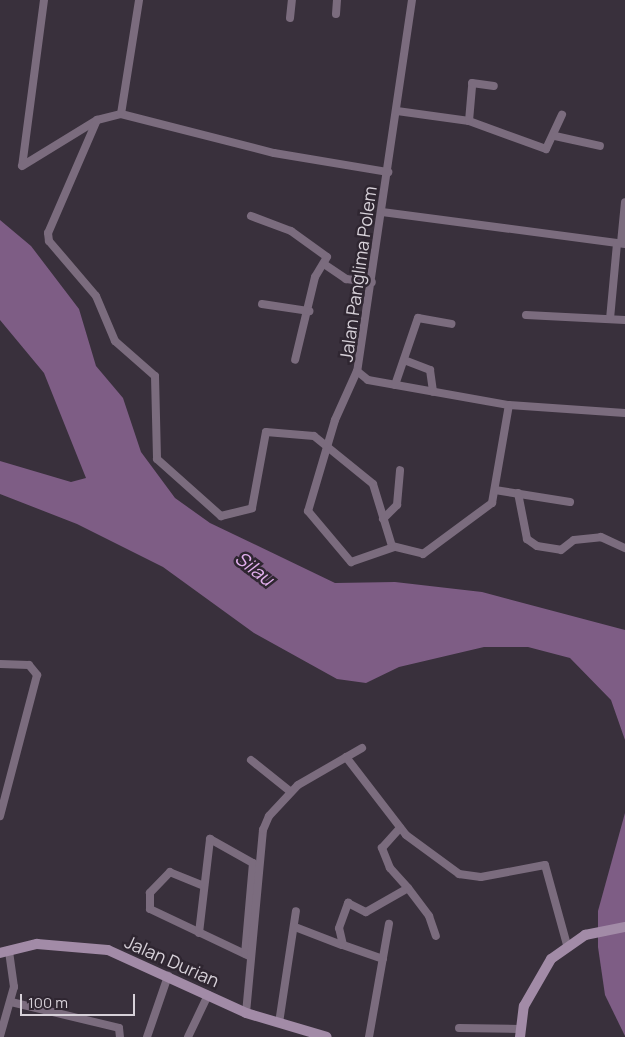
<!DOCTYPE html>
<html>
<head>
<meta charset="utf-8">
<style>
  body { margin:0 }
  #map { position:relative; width:625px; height:1037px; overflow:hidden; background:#39303c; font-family:Manrope,sans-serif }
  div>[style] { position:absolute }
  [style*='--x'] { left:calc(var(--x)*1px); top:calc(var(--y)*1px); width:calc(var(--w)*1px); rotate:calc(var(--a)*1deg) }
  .water>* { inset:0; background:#7e5d85 }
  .street>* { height:8px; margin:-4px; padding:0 4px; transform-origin:4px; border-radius:4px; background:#7b6c7e }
  .secondary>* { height:10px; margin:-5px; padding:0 5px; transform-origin:5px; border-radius:5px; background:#a28ba7 }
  span { translate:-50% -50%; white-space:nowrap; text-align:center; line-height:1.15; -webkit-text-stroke:5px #2f2631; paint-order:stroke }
  .street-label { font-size:18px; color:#d7d1d9 }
  .water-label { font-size:19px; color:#e1aeed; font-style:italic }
  .scale { position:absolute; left:20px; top:994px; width:115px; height:22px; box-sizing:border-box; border:2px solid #d7d1d9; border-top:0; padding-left:6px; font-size:15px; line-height:18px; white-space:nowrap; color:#d7d1d9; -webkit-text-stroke:4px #2f2631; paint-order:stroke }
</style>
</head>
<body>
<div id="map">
  <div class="water">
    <i style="clip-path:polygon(0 220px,31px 246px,79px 309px,96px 366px,123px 398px,141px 452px,175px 498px,210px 523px,335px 583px,395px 582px,482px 592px,625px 630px,625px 740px,611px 700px,570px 658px,528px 647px,484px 647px,399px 667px,366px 683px,337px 679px,254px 633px,163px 567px,77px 524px,0 494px,0 461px,71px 482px,86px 478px,44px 373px,0 320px)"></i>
    <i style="clip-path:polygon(625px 813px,625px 1036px,605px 995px,598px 947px,598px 911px)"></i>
  </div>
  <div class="street">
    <i style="--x:44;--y:0;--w:167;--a:97.5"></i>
    <i style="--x:22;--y:166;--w:88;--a:-31.5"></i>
    <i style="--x:97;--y:120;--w:25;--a:-14"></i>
    <i style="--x:121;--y:114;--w:158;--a:14.3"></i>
    <i style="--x:274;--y:153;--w:116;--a:9.5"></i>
    <i style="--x:412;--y:0;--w:375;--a:98.4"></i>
    <i style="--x:357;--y:371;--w:14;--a:39"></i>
    <i style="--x:368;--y:380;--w:143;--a:10.1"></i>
    <i style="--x:509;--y:405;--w:116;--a:3.9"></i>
    <i style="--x:336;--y:14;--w:14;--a:-86"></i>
    <i style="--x:290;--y:18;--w:18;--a:-84"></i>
    <i style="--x:397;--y:111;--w:73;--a:7.9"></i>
    <i style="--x:469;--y:121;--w:82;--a:20"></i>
    <i style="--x:546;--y:149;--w:38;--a:-65"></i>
    <i style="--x:121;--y:114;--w:115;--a:-81"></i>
    <i style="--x:97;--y:120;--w:123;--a:113.4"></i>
    <i style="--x:48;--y:233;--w:8;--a:83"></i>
    <i style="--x:49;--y:241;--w:72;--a:49.5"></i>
    <i style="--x:96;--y:296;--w:49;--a:67.1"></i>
    <i style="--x:115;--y:341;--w:53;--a:41.2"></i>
    <i style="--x:155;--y:376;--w:83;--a:88.6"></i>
    <i style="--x:157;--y:459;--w:86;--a:41.7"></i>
    <i style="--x:221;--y:516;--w:32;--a:-14"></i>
    <i style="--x:252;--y:508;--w:77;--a:-79.6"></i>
    <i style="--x:266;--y:432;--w:48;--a:4.8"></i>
    <i style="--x:314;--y:436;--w:76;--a:39.1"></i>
    <i style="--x:373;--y:484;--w:65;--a:73"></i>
    <i style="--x:392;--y:546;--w:32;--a:14"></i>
    <i style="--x:423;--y:554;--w:86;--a:-36.5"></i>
    <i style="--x:492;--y:503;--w:99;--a:-80.2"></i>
    <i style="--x:469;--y:121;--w:38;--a:-85"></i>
    <i style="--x:472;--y:83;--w:22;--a:8"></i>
    <i style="--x:555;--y:136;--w:46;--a:12.5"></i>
    <i style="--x:382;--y:212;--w:245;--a:7.5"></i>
    <i style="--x:251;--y:216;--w:43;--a:20.6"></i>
    <i style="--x:291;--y:231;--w:44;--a:35.8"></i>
    <i style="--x:327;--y:257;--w:23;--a:121"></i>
    <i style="--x:315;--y:277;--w:85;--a:103.5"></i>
    <i style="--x:621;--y:243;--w:41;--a:-84.4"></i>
    <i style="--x:324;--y:264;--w:27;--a:34"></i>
    <i style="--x:346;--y:279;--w:26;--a:7"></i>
    <i style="--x:262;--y:304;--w:48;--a:8.5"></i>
    <i style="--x:526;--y:315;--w:99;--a:2.9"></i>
    <i style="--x:610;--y:319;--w:76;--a:-84.7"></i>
    <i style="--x:404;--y:360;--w:28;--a:21"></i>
    <i style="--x:430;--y:370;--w:22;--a:82"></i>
    <i style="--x:357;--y:371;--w:54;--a:114.2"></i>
    <i style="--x:335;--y:420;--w:95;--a:106.5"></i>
    <i style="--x:308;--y:511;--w:67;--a:49.9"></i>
    <i style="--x:351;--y:562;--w:46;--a:-19.2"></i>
    <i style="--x:395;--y:385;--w:71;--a:-71.1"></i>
    <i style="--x:418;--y:318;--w:34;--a:10"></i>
    <i style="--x:495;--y:490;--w:76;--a:9.1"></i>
    <i style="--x:518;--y:493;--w:47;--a:78.9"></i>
    <i style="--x:527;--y:539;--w:12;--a:35"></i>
    <i style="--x:537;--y:546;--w:24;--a:9"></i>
    <i style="--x:561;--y:550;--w:16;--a:-38"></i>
    <i style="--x:574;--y:540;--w:27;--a:-6"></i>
    <i style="--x:601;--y:537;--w:26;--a:25"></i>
    <i style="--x:383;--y:519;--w:20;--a:-45"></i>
    <i style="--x:397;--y:505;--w:35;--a:-85"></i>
    <i style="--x:0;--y:664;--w:29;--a:2"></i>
    <i style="--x:29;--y:665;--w:13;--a:51"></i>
    <i style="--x:37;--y:675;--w:146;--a:104.7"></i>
    <i style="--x:346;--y:757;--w:98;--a:52.4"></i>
    <i style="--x:406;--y:835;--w:66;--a:36.3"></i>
    <i style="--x:459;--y:874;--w:22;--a:8"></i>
    <i style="--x:481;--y:877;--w:65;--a:-10.6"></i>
    <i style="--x:545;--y:865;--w:83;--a:74.6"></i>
    <i style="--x:251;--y:760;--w:51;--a:38.7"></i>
    <i style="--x:204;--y:886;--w:37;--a:-158"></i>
    <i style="--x:170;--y:872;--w:29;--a:134"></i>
    <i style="--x:150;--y:893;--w:16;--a:90"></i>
    <i style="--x:150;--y:909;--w:110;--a:25.4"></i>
    <i style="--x:408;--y:888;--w:35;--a:53"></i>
    <i style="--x:429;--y:916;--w:21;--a:71"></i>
    <i style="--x:295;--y:927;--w:50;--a:21"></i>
    <i style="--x:199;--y:933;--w:95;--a:-83.3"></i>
    <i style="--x:210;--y:839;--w:49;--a:29.2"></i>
    <i style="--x:253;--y:863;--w:91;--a:95"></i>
    <i style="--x:383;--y:959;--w:42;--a:-160.7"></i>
    <i style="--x:343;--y:945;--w:17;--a:-103"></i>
    <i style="--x:339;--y:928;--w:27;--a:-70"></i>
    <i style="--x:348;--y:903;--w:20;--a:27"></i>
    <i style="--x:366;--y:912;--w:48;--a:-29.7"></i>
    <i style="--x:408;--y:888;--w:27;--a:-132"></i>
    <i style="--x:390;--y:868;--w:22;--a:-112"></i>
    <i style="--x:382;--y:848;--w:27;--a:-48"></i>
    <i style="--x:11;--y:1002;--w:111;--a:13.5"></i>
    <i style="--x:119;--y:1028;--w:9;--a:84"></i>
    <i style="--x:246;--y:1013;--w:184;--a:-84.7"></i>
    <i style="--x:263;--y:830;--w:15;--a:-67"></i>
    <i style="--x:269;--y:816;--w:42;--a:-46.9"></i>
    <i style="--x:298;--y:785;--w:74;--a:-30"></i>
    <i style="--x:279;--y:1023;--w:113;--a:-81.4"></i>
    <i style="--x:459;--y:1028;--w:61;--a:0.9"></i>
    <i style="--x:0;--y:1036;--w:51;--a:-74.1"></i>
    <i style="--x:14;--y:987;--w:36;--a:-98"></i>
    <i style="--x:147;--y:1037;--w:65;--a:-71"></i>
    <i style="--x:188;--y:1037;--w:47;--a:-64.5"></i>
    <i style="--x:369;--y:1037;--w:115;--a:-80"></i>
  </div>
  <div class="secondary">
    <i style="--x:0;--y:953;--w:38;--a:-14"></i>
    <i style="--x:37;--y:944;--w:71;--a:4.8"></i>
    <i style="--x:108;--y:950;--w:152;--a:24.5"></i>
    <i style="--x:246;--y:1013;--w:84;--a:16.5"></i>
    <i style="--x:520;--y:1037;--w:31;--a:-83"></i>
    <i style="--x:524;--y:1006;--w:54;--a:-60.1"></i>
    <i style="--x:551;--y:959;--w:42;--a:-35.2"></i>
    <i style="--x:585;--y:935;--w:41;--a:-11.3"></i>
  </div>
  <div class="street-label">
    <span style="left:358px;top:274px;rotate:-82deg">Jalan Panglima Polem</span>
    <span style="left:172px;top:961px;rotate:24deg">Jalan Durian</span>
  </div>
  <div class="water-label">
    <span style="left:254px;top:569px;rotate:38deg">Silau</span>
  </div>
  <div class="scale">100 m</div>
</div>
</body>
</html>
